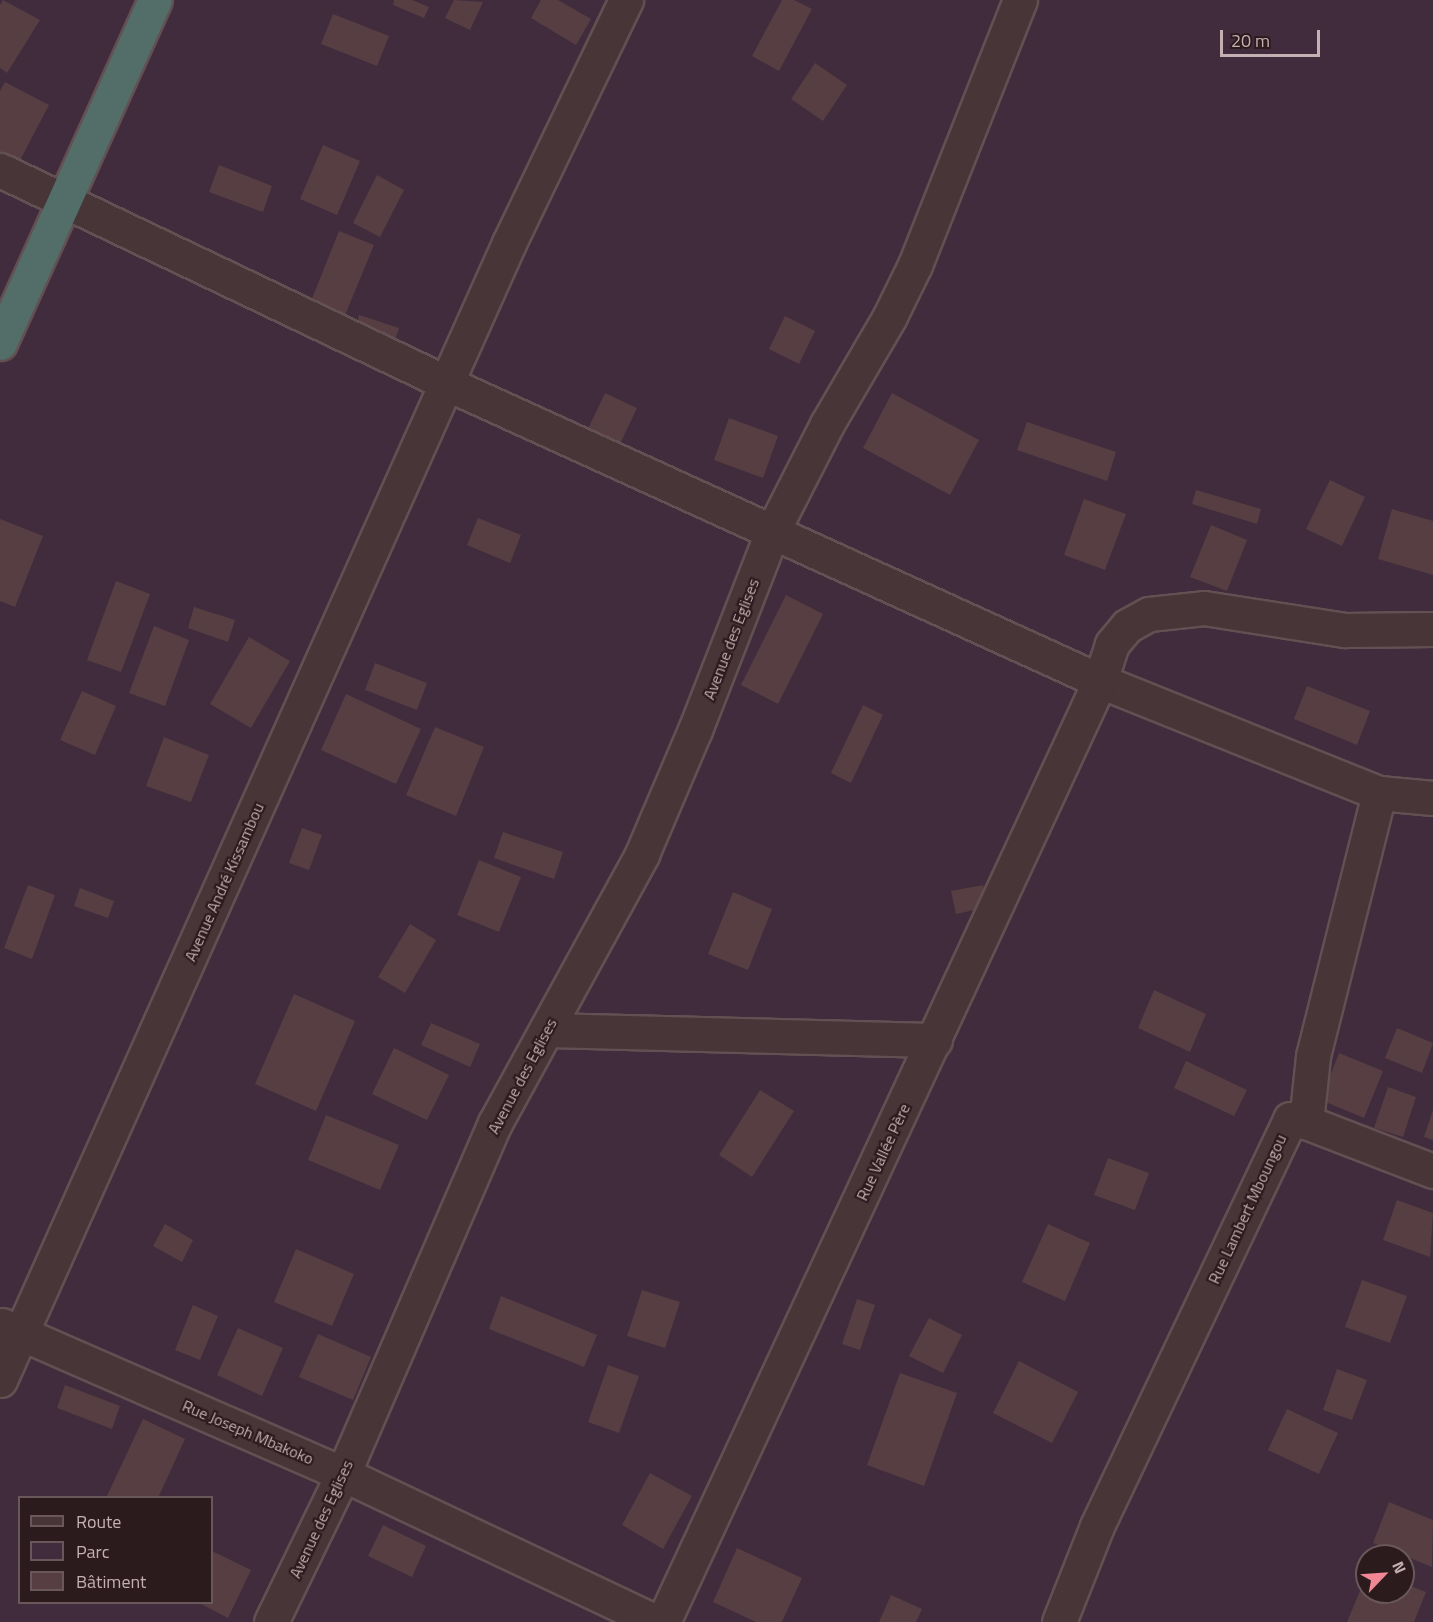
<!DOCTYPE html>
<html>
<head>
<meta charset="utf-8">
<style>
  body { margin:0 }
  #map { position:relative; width:1433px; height:1622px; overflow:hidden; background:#362225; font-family:"Titillium Web",sans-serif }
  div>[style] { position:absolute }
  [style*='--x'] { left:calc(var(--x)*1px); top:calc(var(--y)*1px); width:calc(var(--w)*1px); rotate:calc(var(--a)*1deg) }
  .green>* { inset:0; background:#402c3c }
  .building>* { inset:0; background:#573e42 }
  .roads { filter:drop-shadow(2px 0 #625052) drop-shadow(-2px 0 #625052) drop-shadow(0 2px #625052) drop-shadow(0 -2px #625052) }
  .minor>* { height:33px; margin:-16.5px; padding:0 16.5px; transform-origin:16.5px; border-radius:16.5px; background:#473538 }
  .highway>* { height:33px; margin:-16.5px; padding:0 16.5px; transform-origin:16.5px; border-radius:16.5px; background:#536d69 }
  span { translate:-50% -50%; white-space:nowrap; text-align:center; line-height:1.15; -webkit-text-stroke:4.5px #2c1b1d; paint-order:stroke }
  .street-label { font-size:16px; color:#c4b0b2 }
  .legend { position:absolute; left:18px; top:1496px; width:195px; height:108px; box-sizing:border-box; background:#2c1b1d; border:2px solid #695759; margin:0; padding:8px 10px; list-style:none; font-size:18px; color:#c4b0b2 }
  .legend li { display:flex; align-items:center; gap:12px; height:30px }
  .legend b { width:30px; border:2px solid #695759 }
  .north { position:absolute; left:1355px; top:1544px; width:60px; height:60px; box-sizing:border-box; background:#2c1b1d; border:2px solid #695759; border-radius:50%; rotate:65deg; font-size:16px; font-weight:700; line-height:24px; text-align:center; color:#c4b0b2 }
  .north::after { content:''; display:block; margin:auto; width:21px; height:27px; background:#f18794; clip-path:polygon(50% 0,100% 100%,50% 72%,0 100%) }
  .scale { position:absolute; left:1220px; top:30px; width:100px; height:27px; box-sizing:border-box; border:3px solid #c4b0b2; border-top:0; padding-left:8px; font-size:18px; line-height:21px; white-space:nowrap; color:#c4b0b2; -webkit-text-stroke:4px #2c1b1d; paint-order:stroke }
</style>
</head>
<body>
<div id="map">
  <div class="green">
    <i style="clip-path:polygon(evenodd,0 0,1433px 0,1433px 1622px,0 1622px,0 0,20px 1498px,212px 1498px,212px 1602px,20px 1602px,20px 1498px,0 0,1367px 1556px,1403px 1556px,1403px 1592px,1367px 1592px,1367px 1556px)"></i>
  </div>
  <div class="building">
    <i style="clip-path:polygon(3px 0,40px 20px,7px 73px,0 68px,0 5px)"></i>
    <i style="clip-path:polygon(394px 0,412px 0,429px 7px,424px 18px,393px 5px)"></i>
    <i style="clip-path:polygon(454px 0,483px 2px,470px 30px,445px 18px)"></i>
    <i style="clip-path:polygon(541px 0,558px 0,591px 19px,576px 45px,531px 18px)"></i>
    <i style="clip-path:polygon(782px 0,794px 0,812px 9px,779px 71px,752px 56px)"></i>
    <i style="clip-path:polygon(333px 14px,389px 36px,377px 66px,321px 44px)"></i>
    <i style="clip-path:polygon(815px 63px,847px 85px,823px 121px,791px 99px)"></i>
    <i style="clip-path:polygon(5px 82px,49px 105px,17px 166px,0 157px,0 91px)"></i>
    <i style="clip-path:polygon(323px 145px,360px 161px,337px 215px,300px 199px)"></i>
    <i style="clip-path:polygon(219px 165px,272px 186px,263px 212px,209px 192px)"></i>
    <i style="clip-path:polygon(377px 175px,404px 190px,380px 237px,353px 223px)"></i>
    <i style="clip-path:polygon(339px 231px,374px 245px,343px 320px,309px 306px)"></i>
    <i style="clip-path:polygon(359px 315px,399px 328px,394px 343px,355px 331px)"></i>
    <i style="clip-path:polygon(785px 316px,815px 331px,799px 364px,769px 349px)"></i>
    <i style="clip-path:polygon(605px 393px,637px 408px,619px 446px,587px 431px)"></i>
    <i style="clip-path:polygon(892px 393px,979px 440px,950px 495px,863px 448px)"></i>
    <i style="clip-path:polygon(729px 418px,778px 436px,763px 478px,714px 460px)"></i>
    <i style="clip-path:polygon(1027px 422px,1116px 452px,1107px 481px,1017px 450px)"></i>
    <i style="clip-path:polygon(1330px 480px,1365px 497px,1342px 546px,1306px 529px)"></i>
    <i style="clip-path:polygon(1196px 490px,1261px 509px,1257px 524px,1192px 504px)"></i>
    <i style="clip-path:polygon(1084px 499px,1126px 514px,1105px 570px,1064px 555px)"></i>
    <i style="clip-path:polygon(1392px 509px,1433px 521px,1433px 575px,1378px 559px)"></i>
    <i style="clip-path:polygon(478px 518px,521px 535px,510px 563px,467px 545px)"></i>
    <i style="clip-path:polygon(0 519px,43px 536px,15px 607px,0 601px)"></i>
    <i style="clip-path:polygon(1211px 525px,1247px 540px,1227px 591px,1190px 577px)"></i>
    <i style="clip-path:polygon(116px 581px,150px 594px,121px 672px,87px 660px)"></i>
    <i style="clip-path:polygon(786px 595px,823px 614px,778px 704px,741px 685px)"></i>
    <i style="clip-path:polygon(194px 607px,235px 620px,228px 642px,188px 628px)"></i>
    <i style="clip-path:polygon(154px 626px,189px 640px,165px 706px,129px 693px)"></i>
    <i style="clip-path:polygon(249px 637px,290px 661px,251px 728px,210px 704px)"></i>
    <i style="clip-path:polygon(375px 663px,427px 683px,417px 710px,365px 690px)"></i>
    <i style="clip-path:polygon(1307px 686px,1370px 711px,1357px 745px,1294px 719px)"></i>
    <i style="clip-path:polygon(82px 691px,116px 706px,95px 755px,60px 740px)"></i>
    <i style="clip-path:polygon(346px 694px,421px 729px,396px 784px,321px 750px)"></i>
    <i style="clip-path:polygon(863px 705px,883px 715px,851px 783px,831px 773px)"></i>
    <i style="clip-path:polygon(435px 727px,484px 747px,456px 816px,406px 795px)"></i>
    <i style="clip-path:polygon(164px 737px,209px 755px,191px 802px,146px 786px)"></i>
    <i style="clip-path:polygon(302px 828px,322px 835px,309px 870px,289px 863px)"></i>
    <i style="clip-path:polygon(503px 832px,563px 852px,554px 879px,494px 858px)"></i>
    <i style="clip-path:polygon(479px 860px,521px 877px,499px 932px,457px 915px)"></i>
    <i style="clip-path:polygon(28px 885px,55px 895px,32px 959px,4px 948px)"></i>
    <i style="clip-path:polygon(983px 885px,988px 907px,956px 914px,951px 891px)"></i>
    <i style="clip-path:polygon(80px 888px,114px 901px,108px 918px,74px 906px)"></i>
    <i style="clip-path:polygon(733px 892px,772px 909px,748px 970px,708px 954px)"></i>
    <i style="clip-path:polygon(410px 924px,436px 940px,405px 993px,378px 977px)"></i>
    <i style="clip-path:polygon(1154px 990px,1206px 1014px,1190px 1052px,1138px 1028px)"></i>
    <i style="clip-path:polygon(294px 994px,355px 1021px,316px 1111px,255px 1084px)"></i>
    <i style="clip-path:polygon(431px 1023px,480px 1044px,470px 1067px,421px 1045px)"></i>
    <i style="clip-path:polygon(1397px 1028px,1433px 1043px,1422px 1073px,1385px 1058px)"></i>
    <i style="clip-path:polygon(394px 1048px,449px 1075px,427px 1120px,372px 1094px)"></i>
    <i style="clip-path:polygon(1339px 1053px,1383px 1071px,1364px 1118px,1321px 1100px)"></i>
    <i style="clip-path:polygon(1186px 1061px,1247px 1090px,1234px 1116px,1174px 1088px)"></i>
    <i style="clip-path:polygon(1388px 1087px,1416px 1097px,1403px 1137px,1374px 1128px)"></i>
    <i style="clip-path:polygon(760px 1090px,794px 1111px,752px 1177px,719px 1155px)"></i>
    <i style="clip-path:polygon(1433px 1110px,1433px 1140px,1424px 1137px)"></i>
    <i style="clip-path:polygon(326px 1115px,399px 1145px,380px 1190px,308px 1160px)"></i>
    <i style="clip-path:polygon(1108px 1158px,1149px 1173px,1135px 1210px,1094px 1195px)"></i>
    <i style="clip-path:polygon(1397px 1200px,1433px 1213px,1430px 1257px,1383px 1240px)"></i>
    <i style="clip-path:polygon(165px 1224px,193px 1240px,182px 1262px,153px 1246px)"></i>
    <i style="clip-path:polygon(1048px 1224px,1090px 1243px,1065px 1301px,1022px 1282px)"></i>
    <i style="clip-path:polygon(296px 1249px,354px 1274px,332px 1326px,274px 1302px)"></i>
    <i style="clip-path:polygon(1362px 1280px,1407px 1296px,1390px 1343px,1345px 1327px)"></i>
    <i style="clip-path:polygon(642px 1290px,680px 1302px,665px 1348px,627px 1336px)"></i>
    <i style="clip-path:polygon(501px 1296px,597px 1335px,584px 1367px,489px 1329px)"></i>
    <i style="clip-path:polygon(857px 1299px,875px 1305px,860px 1350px,842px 1344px)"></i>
    <i style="clip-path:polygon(193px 1305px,218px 1316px,200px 1360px,175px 1350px)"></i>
    <i style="clip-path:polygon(929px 1318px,962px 1335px,943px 1373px,909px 1356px)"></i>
    <i style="clip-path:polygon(238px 1328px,283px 1348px,262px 1396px,217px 1375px)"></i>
    <i style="clip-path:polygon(318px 1334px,371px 1357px,353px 1400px,299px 1377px)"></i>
    <i style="clip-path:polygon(1019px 1361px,1078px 1392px,1052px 1443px,993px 1413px)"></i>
    <i style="clip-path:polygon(608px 1365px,639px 1376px,619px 1433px,588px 1422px)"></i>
    <i style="clip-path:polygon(1337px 1369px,1367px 1380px,1352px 1420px,1323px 1410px)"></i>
    <i style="clip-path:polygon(900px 1373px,957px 1393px,924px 1486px,867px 1465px)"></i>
    <i style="clip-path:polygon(65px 1385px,120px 1406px,112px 1429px,57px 1408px)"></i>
    <i style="clip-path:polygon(1287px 1409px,1338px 1433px,1319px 1474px,1268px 1450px)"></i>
    <i style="clip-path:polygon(143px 1419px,185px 1439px,158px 1498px,106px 1498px)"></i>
    <i style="clip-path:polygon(650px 1473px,692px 1496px,663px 1549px,622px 1525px)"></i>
    <i style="clip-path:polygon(1389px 1502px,1433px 1520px,1432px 1567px,1373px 1543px)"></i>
    <i style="clip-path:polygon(383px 1525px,426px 1546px,412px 1577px,368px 1556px)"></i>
    <i style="clip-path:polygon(737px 1548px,802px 1578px,782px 1622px,756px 1622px,713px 1602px)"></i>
    <i style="clip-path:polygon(212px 1551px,251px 1570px,228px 1618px,197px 1602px,212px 1602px)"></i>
    <i style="clip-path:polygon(1367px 1574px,1367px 1592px,1403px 1592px,1403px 1583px,1426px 1592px,1414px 1622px,1347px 1622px)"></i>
    <i style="clip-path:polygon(891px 1595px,922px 1609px,916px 1622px,879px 1622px)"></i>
  </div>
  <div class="roads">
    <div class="minor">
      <i style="--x:0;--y:170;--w:496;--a:25.5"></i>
      <i style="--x:448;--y:384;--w:716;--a:24.49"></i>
      <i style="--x:1100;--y:681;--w:301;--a:21.9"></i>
      <i style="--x:1379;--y:793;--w:54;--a:5.3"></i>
      <i style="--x:546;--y:1030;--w:389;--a:1.5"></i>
      <i style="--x:1306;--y:1122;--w:136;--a:21.1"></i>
      <i style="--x:2;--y:1325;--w:372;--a:23.6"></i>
      <i style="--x:343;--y:1474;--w:346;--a:25.3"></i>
      <i style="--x:0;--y:1380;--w:1246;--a:-65.88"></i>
      <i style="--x:509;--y:243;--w:270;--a:-64.3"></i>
      <i style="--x:271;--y:1622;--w:165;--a:-64.1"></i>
      <i style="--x:343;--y:1474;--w:382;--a:-66.6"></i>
      <i style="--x:495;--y:1123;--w:307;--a:-61.3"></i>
      <i style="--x:642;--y:854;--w:135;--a:-66.9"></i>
      <i style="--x:695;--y:730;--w:212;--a:-68.7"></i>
      <i style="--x:772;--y:532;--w:121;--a:-63"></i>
      <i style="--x:827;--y:424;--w:125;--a:-59.7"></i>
      <i style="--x:890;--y:316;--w:57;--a:-63.9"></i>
      <i style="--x:915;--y:265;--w:285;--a:-68.4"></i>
      <i style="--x:663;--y:1622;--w:1038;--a:-65.09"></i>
      <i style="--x:1100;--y:681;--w:39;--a:-72"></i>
      <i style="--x:1112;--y:644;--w:23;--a:-50"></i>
      <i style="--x:1127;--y:626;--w:25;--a:-29"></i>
      <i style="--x:1149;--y:614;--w:55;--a:-6.2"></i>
      <i style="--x:1204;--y:608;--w:143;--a:8.9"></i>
      <i style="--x:1345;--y:630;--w:88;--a:-0.7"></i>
      <i style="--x:1059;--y:1622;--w:103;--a:-68.4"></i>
      <i style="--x:1097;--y:1526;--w:450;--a:-64.6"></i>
      <i style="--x:1290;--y:1119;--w:16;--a:11"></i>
      <i style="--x:1306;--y:1122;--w:66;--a:-83.9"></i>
      <i style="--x:1313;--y:1056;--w:271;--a:-75.9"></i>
    </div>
    <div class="highway">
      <i style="--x:0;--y:343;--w:376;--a:-65.7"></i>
    </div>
  </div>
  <div class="street-label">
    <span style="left:731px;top:639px;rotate:-69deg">Avenue des Eglises</span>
    <span style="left:224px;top:882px;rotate:-66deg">Avenue André Kissambou</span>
    <span style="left:522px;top:1076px;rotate:-62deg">Avenue des Eglises</span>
    <span style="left:883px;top:1152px;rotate:-65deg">Rue Vallée Père</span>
    <span style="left:1247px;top:1209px;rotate:-65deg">Rue Lambert Mboungou</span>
    <span style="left:248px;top:1432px;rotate:23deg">Rue Joseph Mbakoko</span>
    <span style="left:321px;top:1519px;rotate:-65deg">Avenue des Eglises</span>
  </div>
  <ul class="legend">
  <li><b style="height:8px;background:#473538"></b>Route</li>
  <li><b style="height:16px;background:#402c3c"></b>Parc</li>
  <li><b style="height:16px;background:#573e42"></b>Bâtiment</li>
  </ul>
  <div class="north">N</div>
  <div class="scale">20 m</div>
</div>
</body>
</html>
